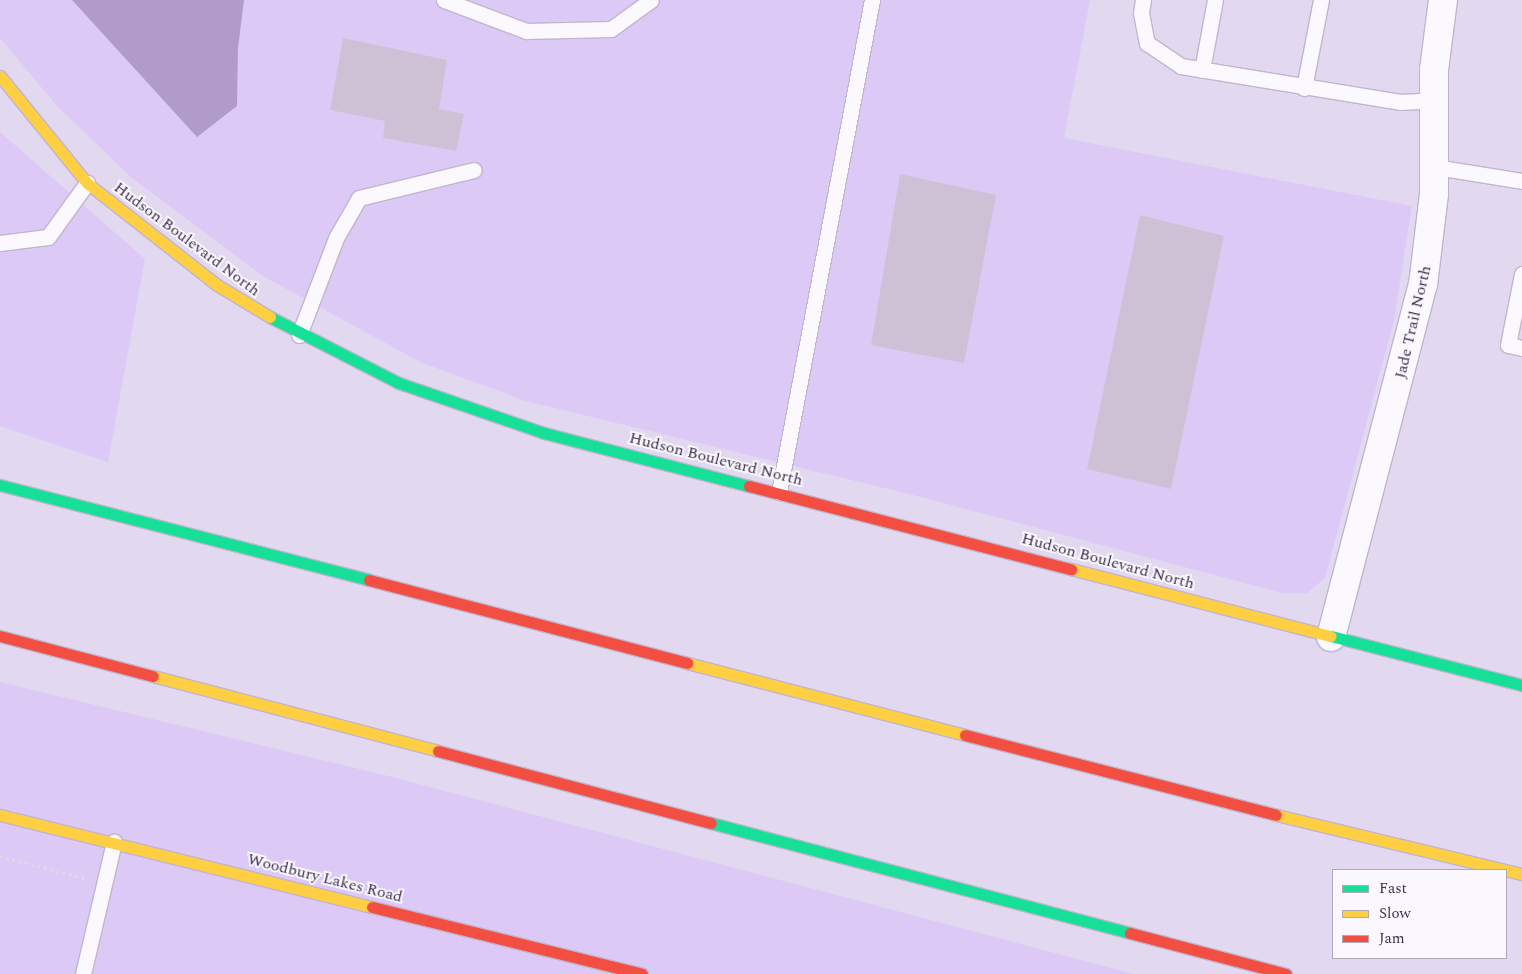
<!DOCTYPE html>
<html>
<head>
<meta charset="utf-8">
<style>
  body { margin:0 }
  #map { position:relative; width:1522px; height:974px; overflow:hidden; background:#e2d8ef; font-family:Spectral,serif }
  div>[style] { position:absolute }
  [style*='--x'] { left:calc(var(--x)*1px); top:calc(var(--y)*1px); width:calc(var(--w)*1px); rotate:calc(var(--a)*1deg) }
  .built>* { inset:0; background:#ddc9f6 }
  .water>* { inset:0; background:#b19bcb }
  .building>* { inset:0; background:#cfc1d5 }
  .path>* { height:3px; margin-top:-1.5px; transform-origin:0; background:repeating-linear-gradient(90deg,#dedae2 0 2.5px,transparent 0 6.5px) }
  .roads { filter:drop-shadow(1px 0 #c0b5ce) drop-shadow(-1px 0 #c0b5ce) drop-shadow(0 1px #c0b5ce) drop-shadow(0 -1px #c0b5ce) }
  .lane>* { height:15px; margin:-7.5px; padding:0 7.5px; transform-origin:7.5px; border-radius:7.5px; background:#fbf9fd }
  .street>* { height:28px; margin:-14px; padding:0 14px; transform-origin:14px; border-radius:14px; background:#fbf9fd }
  .fast>* { height:11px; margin:-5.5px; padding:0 5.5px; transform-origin:5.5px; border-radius:5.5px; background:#16e098 }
  .slow>* { height:11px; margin:-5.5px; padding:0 5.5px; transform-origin:5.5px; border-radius:5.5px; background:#ffcf43 }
  .jam>* { height:11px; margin:-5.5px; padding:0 5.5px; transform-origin:5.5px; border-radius:5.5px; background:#f24e42 }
  span { translate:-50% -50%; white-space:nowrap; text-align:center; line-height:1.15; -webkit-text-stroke:4px #faf7fe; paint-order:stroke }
  .street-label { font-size:16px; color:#3e314d }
  .legend { position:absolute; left:1332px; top:869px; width:175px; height:90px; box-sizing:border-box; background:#faf7fe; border:1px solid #afa8b7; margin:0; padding:6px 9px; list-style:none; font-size:15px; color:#3e314d }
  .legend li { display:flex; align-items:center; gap:10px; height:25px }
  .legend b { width:25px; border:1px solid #afa8b7 }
</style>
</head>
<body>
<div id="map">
  <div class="built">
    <i style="clip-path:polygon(0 0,1090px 0,1064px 138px,1412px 206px,1394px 320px,1325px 578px,1307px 593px,1282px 593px,917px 496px,526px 401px,420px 362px,263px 276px,132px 178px,58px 107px,0 38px)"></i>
    <i style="clip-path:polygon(0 132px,145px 259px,108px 462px,0 426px)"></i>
    <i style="clip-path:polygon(0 682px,392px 777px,1134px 974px,0 974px)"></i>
  </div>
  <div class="water">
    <i style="clip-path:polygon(72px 0,244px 0,238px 48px,237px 106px,197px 137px)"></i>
  </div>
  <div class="building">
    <i style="clip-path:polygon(343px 38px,447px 60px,439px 109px,464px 114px,456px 151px,383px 138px,385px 121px,330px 110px)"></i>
    <i style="clip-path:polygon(900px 174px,996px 195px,964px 363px,871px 345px)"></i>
    <i style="clip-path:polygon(1140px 215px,1224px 236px,1171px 489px,1087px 469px)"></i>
  </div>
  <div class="path">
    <i style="--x:0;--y:856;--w:87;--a:14.7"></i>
  </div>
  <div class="roads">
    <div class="lane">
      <i style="--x:444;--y:0;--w:88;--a:20.7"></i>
      <i style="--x:526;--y:31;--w:85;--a:-1.3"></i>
      <i style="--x:611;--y:29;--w:49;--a:-35.9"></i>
      <i style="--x:1143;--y:0;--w:13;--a:99"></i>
      <i style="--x:1141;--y:13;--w:31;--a:79"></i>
      <i style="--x:1147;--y:43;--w:41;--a:34.1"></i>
      <i style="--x:1181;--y:66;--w:222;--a:9.3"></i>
      <i style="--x:1400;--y:102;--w:34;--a:-3"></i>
      <i style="--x:1202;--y:70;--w:71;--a:-79.5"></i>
      <i style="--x:1304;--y:88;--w:90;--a:-79.1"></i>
      <i style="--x:1436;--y:167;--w:87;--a:9.2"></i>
      <i style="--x:0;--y:243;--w:48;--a:-7.1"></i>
      <i style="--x:48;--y:237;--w:67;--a:-54.2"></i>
      <i style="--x:1522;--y:274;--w:72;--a:101.2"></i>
      <i style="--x:1508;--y:345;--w:14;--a:12"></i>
      <i style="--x:299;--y:335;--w:104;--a:-69.1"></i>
      <i style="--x:336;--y:238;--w:46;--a:-60.1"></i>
      <i style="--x:359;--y:198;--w:118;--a:-13.7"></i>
      <i style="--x:779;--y:492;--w:501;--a:-79.3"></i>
      <i style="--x:83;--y:974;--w:136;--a:-76.8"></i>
    </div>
    <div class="street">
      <i style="--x:1331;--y:637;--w:364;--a:-75.4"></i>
      <i style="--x:1423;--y:285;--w:92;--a:-83.1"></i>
      <i style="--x:1434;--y:194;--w:124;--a:-90"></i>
      <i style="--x:1434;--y:70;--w:71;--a:-82.7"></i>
    </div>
    <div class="fast">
      <i style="--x:270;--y:317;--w:145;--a:27.1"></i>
      <i style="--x:399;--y:383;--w:153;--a:19"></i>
      <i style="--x:544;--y:433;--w:212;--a:14.5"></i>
      <i style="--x:0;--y:485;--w:381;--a:14.4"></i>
      <i style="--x:1331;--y:636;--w:197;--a:14.4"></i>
      <i style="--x:711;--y:823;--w:433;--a:14.7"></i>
    </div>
    <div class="slow">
      <i style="--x:0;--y:76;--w:138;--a:50.9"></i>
      <i style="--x:87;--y:183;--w:165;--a:38.1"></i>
      <i style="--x:217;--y:285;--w:62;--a:31.1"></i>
      <i style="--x:1071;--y:569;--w:268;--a:14.5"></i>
      <i style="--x:687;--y:663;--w:287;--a:14.5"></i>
      <i style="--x:153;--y:676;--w:295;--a:14.7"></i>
      <i style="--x:0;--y:815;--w:383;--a:13.9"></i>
      <i style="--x:1276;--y:815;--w:253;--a:13.5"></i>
    </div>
    <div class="jam">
      <i style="--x:749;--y:486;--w:333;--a:14.5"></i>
      <i style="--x:369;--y:580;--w:329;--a:14.6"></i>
      <i style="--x:0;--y:636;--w:158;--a:14.7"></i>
      <i style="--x:965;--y:735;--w:321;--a:14.4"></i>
      <i style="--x:438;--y:751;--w:282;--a:14.8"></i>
      <i style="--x:372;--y:907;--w:278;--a:13.9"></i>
      <i style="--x:1130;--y:933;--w:161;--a:14.7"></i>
    </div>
  </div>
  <div class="street-label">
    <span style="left:187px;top:239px;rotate:37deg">Hudson Boulevard North</span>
    <span style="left:1413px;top:322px;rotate:-77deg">Jade Trail North</span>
    <span style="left:716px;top:459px;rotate:14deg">Hudson Boulevard North</span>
    <span style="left:1108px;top:561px;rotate:15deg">Hudson Boulevard North</span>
    <span style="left:325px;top:878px;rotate:14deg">Woodbury Lakes Road</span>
  </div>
  <ul class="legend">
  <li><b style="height:6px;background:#16e098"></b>Fast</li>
  <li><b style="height:6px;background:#ffcf43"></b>Slow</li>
  <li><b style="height:6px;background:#f24e42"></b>Jam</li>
  </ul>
</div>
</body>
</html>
